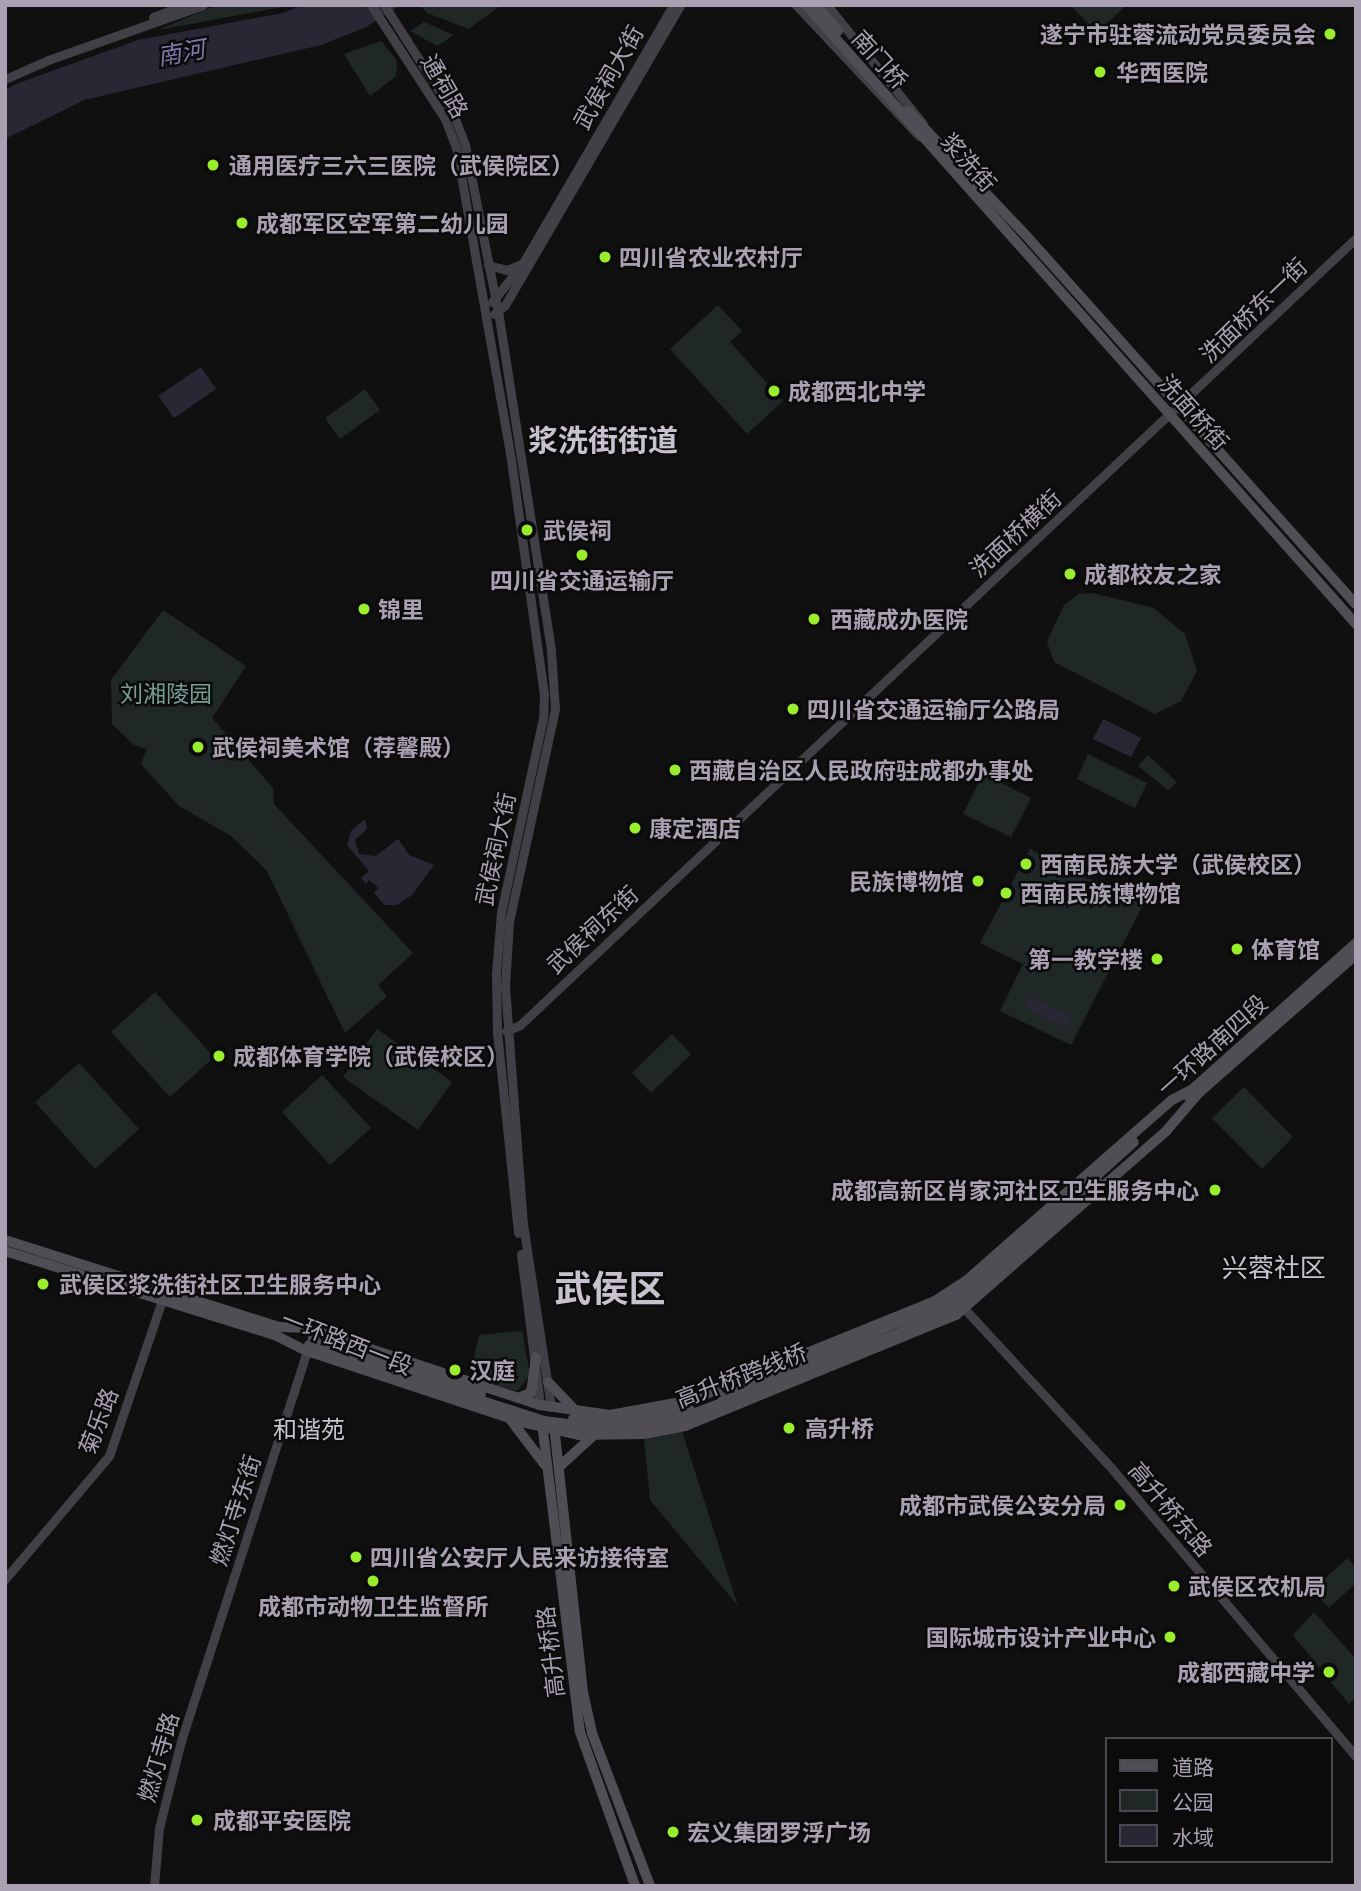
<!DOCTYPE html>
<html>
<head>
<meta charset="utf-8">
<style>
  body { margin:0 }
  #map { position:relative; width:1361px; height:1891px; overflow:hidden; background:#111011; font-family:"Exo 2","Noto Sans SC",sans-serif }
  div>[style] { position:absolute }
  [style*='--x'] { left:calc(var(--x)*1px); top:calc(var(--y)*1px); width:calc(var(--w)*1px); rotate:calc(var(--a)*1deg) }
  .green>* { inset:0; background:#202827 }
  .water>* { inset:0; background:#292734 }
  .secondary>* { height:9px; margin:-4.5px; padding:0 4.5px; transform-origin:4.5px; border-radius:4.5px; background:#423f46 }
  .primary>* { height:10px; margin:-5px; padding:0 5px; transform-origin:5px; border-radius:5px; background:#514d55 }
  .primary-bridge>* { height:10px; margin:-5px; padding:0 5px; transform-origin:5px; border-radius:5px; background:#514d55 }
  .dots>* { width:19px; height:19px; translate:-50% -50%; box-sizing:border-box; border:4px solid #0c0b0c; border-radius:50% }
  span { translate:-50% -50%; white-space:nowrap; text-align:center; line-height:1.15; -webkit-text-stroke:5px #0c0b0c; paint-order:stroke }
  .poi-label { font-size:23px; color:#a9a1b2; font-weight:700 }
  .right { translate:-100% -50%; text-align:right }
  .left { translate:0 -50%; text-align:left }
  .street-label { font-size:23px; color:#a9a1b2 }
  .park-label { font-size:23px; color:#789d96 }
  .water-label { font-size:24px; color:#8478ad; font-style:italic }
  .neighbourhood-label { font-size:24px; color:#c8c2ce }
  .quarter-label { font-size:26px; color:#c8c2ce }
  .district-label { font-size:30px; color:#c8c2ce; font-weight:700 }
  .town-label { font-size:37px; color:#c8c2ce; font-weight:700 }
  .frame { position:absolute; inset:0; border:7px solid #a9a1b2; pointer-events:none }
  .legend { position:absolute; left:1105px; top:1737px; width:228px; height:126px; box-sizing:border-box; background:#0c0b0c; border:2px solid #4b474e; margin:0; padding:9px 12px; list-style:none; font-size:21px; color:#a9a1b2 }
  .legend li { display:flex; align-items:center; gap:14px; height:35px }
  .legend b { width:35px; border:2px solid #4b474e }
</style>
</head>
<body>
<div id="map">
  <div class="green">
    <i style="clip-path:polygon(217px 5px,293px 5px,158px 30px)"></i>
    <i style="clip-path:polygon(420px 5px,501px 5px,469px 29px,427px 13px)"></i>
    <i style="clip-path:polygon(1071px 5px,1127px 5px,1096px 33px)"></i>
    <i style="clip-path:polygon(424px 22px,454px 35px,437px 46px,410px 31px)"></i>
    <i style="clip-path:polygon(381px 41px,396px 59px,397px 68px,395px 77px,370px 96px,344px 54px)"></i>
    <i style="clip-path:polygon(718px 305px,742px 331px,730px 342px,783px 401px,747px 434px,670px 349px)"></i>
    <i style="clip-path:polygon(365px 389px,380px 410px,340px 439px,325px 418px)"></i>
    <i style="clip-path:polygon(1092px 593px,1154px 608px,1185px 634px,1197px 671px,1181px 701px,1155px 714px,1054px 662px,1047px 642px,1064px 605px,1079px 594px)"></i>
    <i style="clip-path:polygon(163px 610px,246px 666px,212px 718px,273px 788px,274px 804px,413px 953px,378px 985px,387px 996px,345px 1033px,267px 871px,231px 836px,179px 806px,141px 764px,147px 749px,134px 745px,112px 724px,111px 680px)"></i>
    <i style="clip-path:polygon(1088px 754px,1147px 783px,1135px 808px,1077px 779px)"></i>
    <i style="clip-path:polygon(1148px 755px,1177px 782px,1168px 790px,1138px 766px)"></i>
    <i style="clip-path:polygon(983px 774px,1031px 798px,1011px 837px,963px 814px)"></i>
    <i style="clip-path:polygon(1030px 849px,1143px 905px,1071px 1045px,1000px 1011px,1023px 964px,980px 943px)"></i>
    <i style="clip-path:polygon(155px 992px,214px 1057px,170px 1097px,111px 1032px)"></i>
    <i style="clip-path:polygon(377px 1029px,452px 1082px,418px 1130px,343px 1077px)"></i>
    <i style="clip-path:polygon(672px 1034px,691px 1054px,651px 1093px,632px 1073px)"></i>
    <i style="clip-path:polygon(79px 1063px,139px 1129px,95px 1169px,35px 1102px)"></i>
    <i style="clip-path:polygon(322px 1075px,371px 1128px,330px 1165px,282px 1112px)"></i>
    <i style="clip-path:polygon(1244px 1087px,1293px 1137px,1262px 1169px,1212px 1118px)"></i>
    <i style="clip-path:polygon(522px 1331px,530px 1375px,517px 1391px,484px 1382px,486px 1373px,474px 1358px,479px 1335px)"></i>
    <i style="clip-path:polygon(682px 1431px,738px 1606px,650px 1500px,644px 1438px)"></i>
    <i style="clip-path:polygon(1347px 1558px,1356px 1568px,1356px 1583px,1329px 1608px,1313px 1590px)"></i>
    <i style="clip-path:polygon(1314px 1612px,1356px 1659px,1356px 1698px,1349px 1704px,1293px 1635px)"></i>
  </div>
  <div class="water">
    <i style="clip-path:polygon(303px 5px,401px 5px,366px 27px,321px 45px,84px 100px,5px 139px,5px 90px,16px 84px,138px 40px,283px 13px)"></i>
    <i style="clip-path:polygon(201px 367px,216px 389px,174px 418px,158px 396px)"></i>
    <i style="clip-path:polygon(1103px 719px,1141px 738px,1131px 757px,1093px 739px)"></i>
    <i style="clip-path:polygon(365px 819px,367px 829px,355px 840px,359px 854px,376px 856px,398px 839px,409px 855px,434px 865px,412px 895px,397px 905px,385px 905px,374px 893px,378px 888px,369px 880px,366px 884px,361px 878px,369px 871px,347px 845px,351px 831px)"></i>
    <i style="clip-path:polygon(1034px 998px,1069px 1015px,1068px 1029px,1025px 1008px,1028px 999px)"></i>
  </div>
  <div class="secondary">
    <i style="--x:371;--y:5;--w:136;--a:57"></i>
    <i style="--x:445;--y:119;--w:30;--a:69"></i>
    <i style="--x:456;--y:147;--w:318;--a:80"></i>
    <i style="--x:511;--y:460;--w:236;--a:82"></i>
    <i style="--x:544;--y:694;--w:24;--a:92"></i>
    <i style="--x:543;--y:718;--w:199;--a:102.2"></i>
    <i style="--x:501;--y:913;--w:61;--a:94.7"></i>
    <i style="--x:496;--y:974;--w:58;--a:89"></i>
    <i style="--x:497;--y:1032;--w:202;--a:84"></i>
    <i style="--x:384;--y:5;--w:126;--a:57.3"></i>
    <i style="--x:452;--y:111;--w:36;--a:69"></i>
    <i style="--x:465;--y:145;--w:169;--a:78.8"></i>
    <i style="--x:498;--y:311;--w:344;--a:81.1"></i>
    <i style="--x:551;--y:651;--w:58;--a:86.1"></i>
    <i style="--x:555;--y:709;--w:217;--a:102.2"></i>
    <i style="--x:509;--y:921;--w:65;--a:93.5"></i>
    <i style="--x:505;--y:986;--w:239;--a:85.7"></i>
    <i style="--x:523;--y:1224;--w:185;--a:81.3"></i>
    <i style="--x:796;--y:5;--w:180;--a:46.8"></i>
    <i style="--x:827;--y:5;--w:153;--a:51.1"></i>
    <i style="--x:153;--y:17;--w:33;--a:-21"></i>
    <i style="--x:5;--y:79;--w:47;--a:-23.8"></i>
    <i style="--x:48;--y:60;--w:164;--a:-19.5"></i>
    <i style="--x:488;--y:265;--w:20;--a:15"></i>
    <i style="--x:507;--y:270;--w:15;--a:-23"></i>
    <i style="--x:492;--y:302;--w:50;--a:-51.5"></i>
    <i style="--x:523;--y:263;--w:298;--a:-59.8"></i>
    <i style="--x:494;--y:314;--w:14;--a:-39"></i>
    <i style="--x:505;--y:305;--w:347;--a:-59.7"></i>
    <i style="--x:506;--y:1031;--w:15;--a:-23"></i>
    <i style="--x:520;--y:1025;--w:1148;--a:-43.27"></i>
    <i style="--x:521;--y:1254;--w:152;--a:82.8"></i>
    <i style="--x:961;--y:1305;--w:224;--a:47.3"></i>
    <i style="--x:1113;--y:1470;--w:376;--a:49.7"></i>
    <i style="--x:5;--y:1579;--w:161;--a:-49.8"></i>
    <i style="--x:109;--y:1456;--w:171;--a:-71.2"></i>
    <i style="--x:154;--y:1886;--w:58;--a:-85.1"></i>
    <i style="--x:159;--y:1828;--w:90;--a:-75.8"></i>
    <i style="--x:181;--y:1741;--w:410;--a:-72.1"></i>
  </div>
  <div class="primary">
    <i style="--x:806;--y:5;--w:828;--a:48.38"></i>
    <i style="--x:816;--y:5;--w:34;--a:50"></i>
    <i style="--x:908;--y:111;--w:167;--a:46.5"></i>
    <i style="--x:1023;--y:232;--w:499;--a:48.2"></i>
    <i style="--x:1186;--y:1095;--w:228;--a:-41.8"></i>
    <i style="--x:1193;--y:1098;--w:217;--a:-41.3"></i>
    <i style="--x:1095;--y:1177;--w:52;--a:-41.9"></i>
    <i style="--x:5;--y:1240;--w:287;--a:17.6"></i>
    <i style="--x:279;--y:1327;--w:28;--a:2"></i>
    <i style="--x:307;--y:1328;--w:245;--a:18.3"></i>
    <i style="--x:540;--y:1405;--w:71;--a:8.1"></i>
    <i style="--x:610;--y:1415;--w:82;--a:-10.5"></i>
    <i style="--x:691;--y:1400;--w:263;--a:-22.1"></i>
    <i style="--x:935;--y:1301;--w:38;--a:-33"></i>
    <i style="--x:967;--y:1280;--w:273;--a:-41.3"></i>
    <i style="--x:1172;--y:1100;--w:21;--a:-28"></i>
    <i style="--x:5;--y:1251;--w:283;--a:17.3"></i>
    <i style="--x:275;--y:1335;--w:36;--a:27"></i>
    <i style="--x:307;--y:1351;--w:226;--a:18.3"></i>
    <i style="--x:522;--y:1422;--w:58;--a:12.8"></i>
    <i style="--x:579;--y:1435;--w:65;--a:-0.9"></i>
    <i style="--x:644;--y:1434;--w:42;--a:-11"></i>
    <i style="--x:685;--y:1426;--w:293;--a:-22.3"></i>
    <i style="--x:956;--y:1315;--w:281;--a:-41.2"></i>
    <i style="--x:1167;--y:1130;--w:48;--a:-49.3"></i>
    <i style="--x:548;--y:1382;--w:37;--a:46"></i>
    <i style="--x:518;--y:1398;--w:14;--a:-21"></i>
    <i style="--x:531;--y:1393;--w:36;--a:-82"></i>
    <i style="--x:510;--y:1419;--w:58;--a:52.7"></i>
    <i style="--x:542;--y:1423;--w:311;--a:83"></i>
    <i style="--x:580;--y:1732;--w:164;--a:70.3"></i>
    <i style="--x:554;--y:1425;--w:269;--a:83.8"></i>
    <i style="--x:583;--y:1692;--w:42;--a:77.6"></i>
    <i style="--x:592;--y:1733;--w:164;--a:69.2"></i>
    <i style="--x:559;--y:1467;--w:47;--a:-42.4"></i>
  </div>
  <div class="primary-bridge">
    <i style="--x:313;--y:1338;--w:177;--a:18.4"></i>
    <i style="--x:309;--y:1345;--w:247;--a:17.9"></i>
    <i style="--x:544;--y:1421;--w:64;--a:7.1"></i>
    <i style="--x:608;--y:1429;--w:71;--a:-7.3"></i>
    <i style="--x:678;--y:1420;--w:235;--a:-21.4"></i>
    <i style="--x:897;--y:1334;--w:64;--a:-25.8"></i>
    <i style="--x:955;--y:1306;--w:189;--a:-40.3"></i>
    <i style="--x:723;--y:1397;--w:247;--a:-23.1"></i>
    <i style="--x:950;--y:1300;--w:190;--a:-40.3"></i>
    <i style="--x:573;--y:1419;--w:48;--a:2.4"></i>
    <i style="--x:621;--y:1421;--w:70;--a:-9.1"></i>
  </div>
  <div class="dots">
    <i style="left:1330px;top:34px;background:#99ed2c"></i>
    <i style="left:1100px;top:72px;background:#99ed2c"></i>
    <i style="left:213px;top:165px;background:#99ed2c"></i>
    <i style="left:242px;top:223px;background:#99ed2c"></i>
    <i style="left:605px;top:257px;background:#99ed2c"></i>
    <i style="left:774px;top:391px;background:#99ed2c"></i>
    <i style="left:527px;top:530px;background:#99ed2c"></i>
    <i style="left:582px;top:555px;background:#99ed2c"></i>
    <i style="left:1070px;top:574px;background:#99ed2c"></i>
    <i style="left:364px;top:609px;background:#99ed2c"></i>
    <i style="left:814px;top:619px;background:#99ed2c"></i>
    <i style="left:793px;top:709px;background:#99ed2c"></i>
    <i style="left:198px;top:747px;background:#99ed2c"></i>
    <i style="left:675px;top:770px;background:#99ed2c"></i>
    <i style="left:635px;top:828px;background:#99ed2c"></i>
    <i style="left:1026px;top:864px;background:#99ed2c"></i>
    <i style="left:978px;top:881px;background:#99ed2c"></i>
    <i style="left:1006px;top:893px;background:#99ed2c"></i>
    <i style="left:1237px;top:949px;background:#99ed2c"></i>
    <i style="left:1157px;top:959px;background:#99ed2c"></i>
    <i style="left:219px;top:1056px;background:#99ed2c"></i>
    <i style="left:1215px;top:1190px;background:#99ed2c"></i>
    <i style="left:43px;top:1284px;background:#99ed2c"></i>
    <i style="left:455px;top:1370px;background:#99ed2c"></i>
    <i style="left:789px;top:1428px;background:#99ed2c"></i>
    <i style="left:1120px;top:1505px;background:#99ed2c"></i>
    <i style="left:356px;top:1557px;background:#99ed2c"></i>
    <i style="left:373px;top:1581px;background:#99ed2c"></i>
    <i style="left:1174px;top:1586px;background:#99ed2c"></i>
    <i style="left:1170px;top:1637px;background:#99ed2c"></i>
    <i style="left:1329px;top:1672px;background:#99ed2c"></i>
    <i style="left:197px;top:1820px;background:#99ed2c"></i>
    <i style="left:673px;top:1832px;background:#99ed2c"></i>
  </div>
  <div class="poi-label">
    <span class="right" style="left:1316px;top:34px">遂宁市驻蓉流动党员委员会</span>
    <span class="left" style="left:1116px;top:72px">华西医院</span>
    <span class="left" style="left:229px;top:165px">通用医疗三六三医院（武侯院区）</span>
    <span class="left" style="left:256px;top:223px">成都军区空军第二幼儿园</span>
    <span class="left" style="left:619px;top:257px">四川省农业农村厅</span>
    <span class="left" style="left:788px;top:391px">成都西北中学</span>
    <span class="left" style="left:543px;top:530px">武侯祠</span>
    <span class="left" style="left:1084px;top:574px">成都校友之家</span>
    <span style="left:582px;top:580px">四川省交通运输厅</span>
    <span class="left" style="left:378px;top:609px">锦里</span>
    <span class="left" style="left:830px;top:619px">西藏成办医院</span>
    <span class="left" style="left:807px;top:709px">四川省交通运输厅公路局</span>
    <span class="left" style="left:212px;top:747px">武侯祠美术馆（荐馨殿）</span>
    <span class="left" style="left:689px;top:770px">西藏自治区人民政府驻成都办事处</span>
    <span class="left" style="left:649px;top:828px">康定酒店</span>
    <span class="left" style="left:1040px;top:864px">西南民族大学（武侯校区）</span>
    <span class="right" style="left:964px;top:881px">民族博物馆</span>
    <span class="left" style="left:1020px;top:893px">西南民族博物馆</span>
    <span class="left" style="left:1251px;top:949px">体育馆</span>
    <span class="right" style="left:1143px;top:959px">第一教学楼</span>
    <span class="left" style="left:233px;top:1056px">成都体育学院（武侯校区）</span>
    <span class="right" style="left:1199px;top:1190px">成都高新区肖家河社区卫生服务中心</span>
    <span class="left" style="left:59px;top:1284px">武侯区浆洗街社区卫生服务中心</span>
    <span class="left" style="left:469px;top:1370px">汉庭</span>
    <span class="left" style="left:805px;top:1428px">高升桥</span>
    <span class="right" style="left:1106px;top:1505px">成都市武侯公安分局</span>
    <span class="left" style="left:370px;top:1557px">四川省公安厅人民来访接待室</span>
    <span class="left" style="left:1188px;top:1586px">武侯区农机局</span>
    <span style="left:373px;top:1606px">成都市动物卫生监督所</span>
    <span class="right" style="left:1156px;top:1637px">国际城市设计产业中心</span>
    <span class="right" style="left:1315px;top:1672px">成都西藏中学</span>
    <span class="left" style="left:213px;top:1820px">成都平安医院</span>
    <span class="left" style="left:687px;top:1832px">宏义集团罗浮广场</span>
  </div>
  <div class="street-label">
    <span style="left:880px;top:59px;rotate:48deg">南门桥</span>
    <span style="left:608px;top:77px;rotate:-60deg">武侯祠大街</span>
    <span style="left:445px;top:86px;rotate:60deg">通祠路</span>
    <span style="left:969px;top:162px;rotate:48deg">浆洗街</span>
    <span style="left:1253px;top:310px;rotate:-44deg">洗面桥东一街</span>
    <span style="left:1194px;top:412px;rotate:48deg">洗面桥街</span>
    <span style="left:1015px;top:533px;rotate:-43deg">洗面桥横街</span>
    <span style="left:495px;top:849px;rotate:-78deg">武侯祠大街</span>
    <span style="left:592px;top:929px;rotate:-43deg">武侯祠东街</span>
    <span style="left:1212px;top:1045px;rotate:-42deg">一环路南四段</span>
    <span style="left:347px;top:1342px;rotate:21deg">一环路西一段</span>
    <span style="left:741px;top:1375px;rotate:-21deg">高升桥跨线桥</span>
    <span style="left:98px;top:1421px;rotate:-69deg">菊乐路</span>
    <span style="left:1171px;top:1509px;rotate:50deg">高升桥东路</span>
    <span style="left:235px;top:1510px;rotate:-72deg">燃灯寺东街</span>
    <span style="left:550px;top:1652px;rotate:-97deg">高升桥路</span>
    <span style="left:158px;top:1757px;rotate:-74deg">燃灯寺路</span>
  </div>
  <div class="park-label">
    <span style="left:166px;top:693px">刘湘陵园</span>
  </div>
  <div class="water-label">
    <span style="left:181px;top:52px;rotate:-10deg">南河</span>
  </div>
  <div class="neighbourhood-label">
    <span style="left:309px;top:1429px">和谐苑</span>
  </div>
  <div class="quarter-label">
    <span style="left:1274px;top:1267px">兴蓉社区</span>
  </div>
  <div class="district-label">
    <span style="left:603px;top:439px">浆洗街街道</span>
  </div>
  <div class="town-label">
    <span style="left:610px;top:1287px">武侯区</span>
  </div>
  <div class="frame"></div>
  <ul class="legend">
  <li><b style="height:9px;background:#514d55"></b>道路</li>
  <li><b style="height:19px;background:#202827"></b>公园</li>
  <li><b style="height:19px;background:#292734"></b>水域</li>
  </ul>
</div>
</body>
</html>
